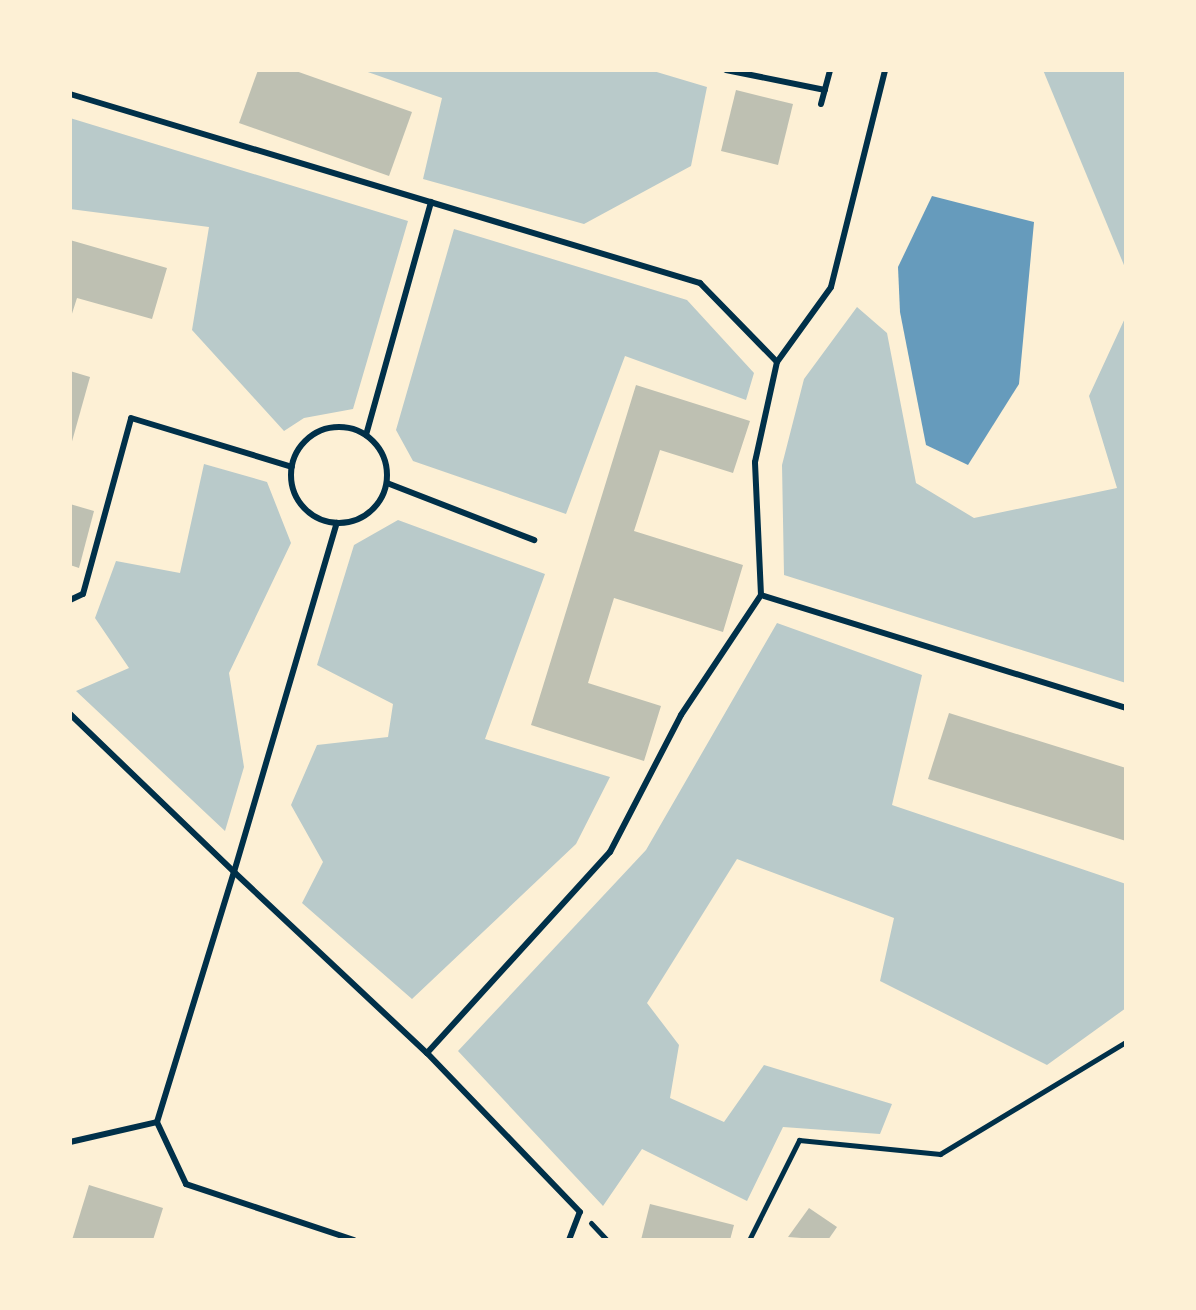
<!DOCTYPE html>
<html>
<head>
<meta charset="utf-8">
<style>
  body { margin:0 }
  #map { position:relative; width:1196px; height:1310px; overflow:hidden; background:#fdf0d5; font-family:"Playfair Display",serif }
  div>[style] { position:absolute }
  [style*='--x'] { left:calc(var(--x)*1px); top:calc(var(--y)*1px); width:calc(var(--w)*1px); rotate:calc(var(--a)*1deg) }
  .green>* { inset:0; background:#b9caca }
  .water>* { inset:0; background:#669bbc }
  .building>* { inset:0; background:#bec0b2 }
  .path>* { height:5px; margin:-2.5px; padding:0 2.5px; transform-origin:2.5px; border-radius:2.5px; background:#003049 }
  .service>* { height:6px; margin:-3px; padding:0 3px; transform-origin:3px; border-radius:3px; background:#003049 }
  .service>.ring { margin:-3px; padding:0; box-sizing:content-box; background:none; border:6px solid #003049; border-radius:50% }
  span { translate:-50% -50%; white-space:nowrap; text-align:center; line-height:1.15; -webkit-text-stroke:6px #fdf0d5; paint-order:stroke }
  .frame { position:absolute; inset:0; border:72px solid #fdf0d5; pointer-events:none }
</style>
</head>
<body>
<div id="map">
  <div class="green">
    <i style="clip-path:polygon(362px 70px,650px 70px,707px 87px,691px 166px,584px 224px,423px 179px,442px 98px)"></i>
    <i style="clip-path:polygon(1043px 70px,1126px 70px,1126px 270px)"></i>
    <i style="clip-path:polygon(70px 118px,408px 221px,353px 409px,304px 418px,284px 431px,192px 330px,209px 227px,70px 209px)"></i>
    <i style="clip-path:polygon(454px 229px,687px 300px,754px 373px,746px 400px,625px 356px,566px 514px,413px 461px,396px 430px)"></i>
    <i style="clip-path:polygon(857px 307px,887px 333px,916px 483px,974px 518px,1117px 488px,1089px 396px,1126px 316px,1126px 683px,784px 575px,782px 465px,804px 379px)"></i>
    <i style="clip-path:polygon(204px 464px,267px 482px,291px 543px,229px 673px,244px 767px,225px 831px,76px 691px,129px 668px,95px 618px,116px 561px,180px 573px)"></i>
    <i style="clip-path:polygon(398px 520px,545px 574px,485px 739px,610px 777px,576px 844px,412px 999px,302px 903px,323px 862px,291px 805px,317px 745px,388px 737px,393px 704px,317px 665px,354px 545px)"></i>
    <i style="clip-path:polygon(777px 623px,922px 675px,892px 805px,1126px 884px,1126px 1008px,1047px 1065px,880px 981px,894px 918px,737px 859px,647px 1003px,679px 1045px,670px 1098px,724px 1122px,764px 1065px,892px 1104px,880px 1134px,783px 1127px,747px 1201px,642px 1149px,603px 1206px,458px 1051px,646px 850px)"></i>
  </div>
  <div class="water">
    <i style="clip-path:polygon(932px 196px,1034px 222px,1019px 384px,968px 465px,926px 445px,900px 312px,898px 267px)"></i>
  </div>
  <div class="building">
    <i style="clip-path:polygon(258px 70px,293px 70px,412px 112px,389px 176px,239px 123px)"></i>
    <i style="clip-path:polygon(736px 90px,793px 104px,778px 165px,721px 151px)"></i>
    <i style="clip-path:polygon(70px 240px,167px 268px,152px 319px,77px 298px,70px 320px)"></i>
    <i style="clip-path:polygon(70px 371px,90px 377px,71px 445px,70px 445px)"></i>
    <i style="clip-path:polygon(636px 385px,750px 421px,733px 473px,660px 450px,634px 531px,743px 565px,723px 632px,614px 598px,588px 683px,661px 706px,644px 761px,531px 725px)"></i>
    <i style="clip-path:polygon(70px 504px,94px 511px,79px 568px,70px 565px)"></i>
    <i style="clip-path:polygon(949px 713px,1126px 768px,1126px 841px,928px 779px)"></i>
    <i style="clip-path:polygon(89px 1185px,163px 1208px,153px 1240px,72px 1240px)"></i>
    <i style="clip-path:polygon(650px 1204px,734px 1225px,730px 1240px,641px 1240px)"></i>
    <i style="clip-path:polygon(809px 1208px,837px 1227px,828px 1240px,788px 1237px)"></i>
  </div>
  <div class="path">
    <i style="--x:591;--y:1223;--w:23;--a:47"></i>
    <i style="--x:749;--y:1240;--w:112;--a:-63.4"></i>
    <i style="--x:799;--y:1140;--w:142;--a:5.7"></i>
    <i style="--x:940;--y:1154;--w:217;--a:-31.1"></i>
  </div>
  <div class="service">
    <i style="--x:726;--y:70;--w:101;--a:11.4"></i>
    <i style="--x:70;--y:94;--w:658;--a:16.7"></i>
    <i style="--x:700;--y:283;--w:110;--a:45.7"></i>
    <i style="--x:821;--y:104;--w:35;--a:-75"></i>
    <i class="ring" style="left:291px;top:427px;width:90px;height:90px"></i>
    <i style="--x:366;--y:435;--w:242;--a:-74.4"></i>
    <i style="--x:387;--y:483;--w:158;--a:21.2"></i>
    <i style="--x:761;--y:595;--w:133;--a:-92.6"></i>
    <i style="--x:755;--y:462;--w:102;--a:-77.6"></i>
    <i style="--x:777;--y:362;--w:92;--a:-54.2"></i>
    <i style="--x:831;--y:287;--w:224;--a:-76"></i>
    <i style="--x:70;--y:600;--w:14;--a:-25"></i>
    <i style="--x:83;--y:594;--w:182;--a:-74.7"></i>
    <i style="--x:131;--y:418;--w:168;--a:16.9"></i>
    <i style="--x:70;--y:714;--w:228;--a:43.9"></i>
    <i style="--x:234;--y:872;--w:364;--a:-73.6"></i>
    <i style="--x:70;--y:1142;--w:89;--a:-12.9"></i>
    <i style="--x:354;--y:1240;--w:177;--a:-161.6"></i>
    <i style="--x:186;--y:1184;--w:68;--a:-115.1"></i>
    <i style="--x:157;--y:1122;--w:262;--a:-72.9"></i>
    <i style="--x:234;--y:872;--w:265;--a:43.2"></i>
    <i style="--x:569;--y:1240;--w:30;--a:-69"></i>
    <i style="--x:580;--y:1212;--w:221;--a:-133.9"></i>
    <i style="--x:427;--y:1053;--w:272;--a:-47.7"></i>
    <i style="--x:610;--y:852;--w:154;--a:-62.6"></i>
    <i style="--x:681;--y:715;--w:144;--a:-56.3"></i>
    <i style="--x:761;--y:595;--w:382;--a:17.2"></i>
  </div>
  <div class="frame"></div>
</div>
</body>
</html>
